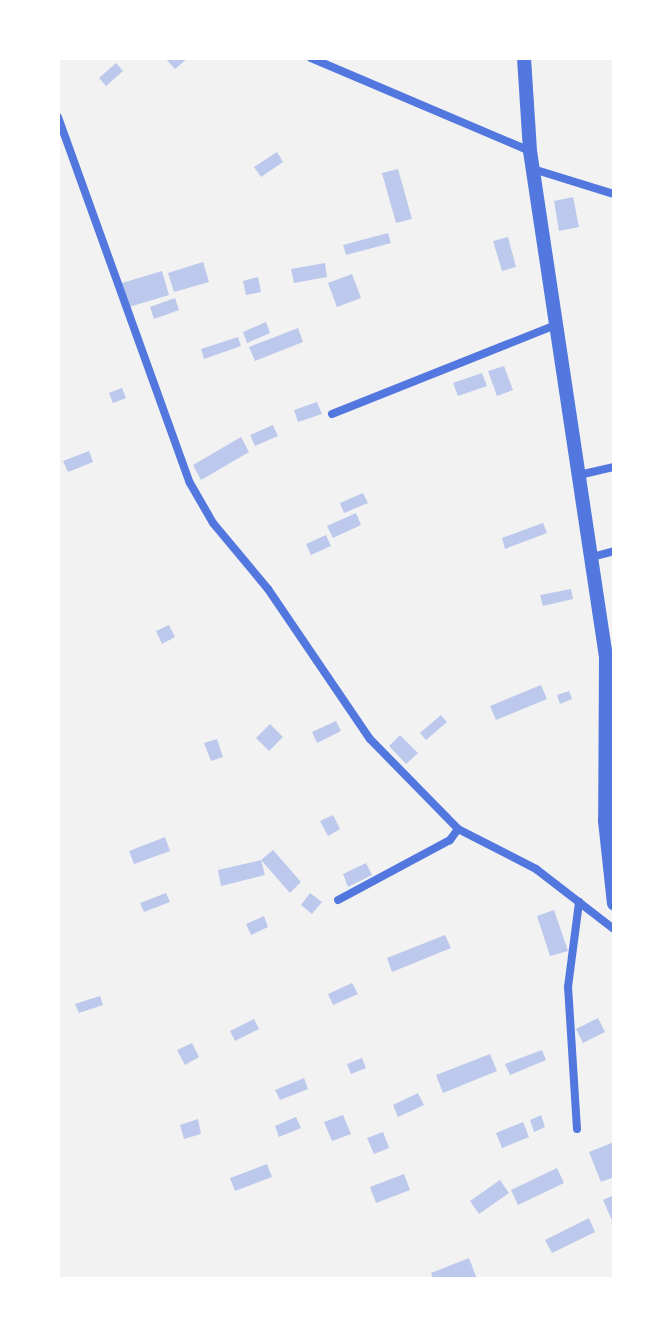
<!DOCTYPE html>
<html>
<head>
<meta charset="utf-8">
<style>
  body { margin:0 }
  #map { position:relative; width:672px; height:1337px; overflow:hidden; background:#f2f2f2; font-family:"Work Sans",sans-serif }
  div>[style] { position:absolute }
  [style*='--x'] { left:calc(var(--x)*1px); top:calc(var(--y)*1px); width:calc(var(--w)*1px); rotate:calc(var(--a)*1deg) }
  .building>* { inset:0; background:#bdc9ec }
  .minor>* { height:8px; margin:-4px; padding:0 4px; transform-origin:4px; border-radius:4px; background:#5277de }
  .tertiary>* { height:14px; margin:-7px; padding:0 7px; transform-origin:7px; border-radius:7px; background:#5277de }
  span { translate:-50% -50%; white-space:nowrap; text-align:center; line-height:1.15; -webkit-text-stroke:8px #fff; paint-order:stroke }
  .frame { position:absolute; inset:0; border:60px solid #fff; pointer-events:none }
</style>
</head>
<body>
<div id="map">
  <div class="building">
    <i style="clip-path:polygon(165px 58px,188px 58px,175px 69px)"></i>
    <i style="clip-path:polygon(116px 63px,123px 71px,106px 86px,99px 78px)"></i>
    <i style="clip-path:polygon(277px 152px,283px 162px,261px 177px,254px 167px)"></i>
    <i style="clip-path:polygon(398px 169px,412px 219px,396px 223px,382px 173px)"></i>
    <i style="clip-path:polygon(573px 197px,579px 227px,559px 231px,554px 201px)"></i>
    <i style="clip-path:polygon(388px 233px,391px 243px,346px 255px,343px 245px)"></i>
    <i style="clip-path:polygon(508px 237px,516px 267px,502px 271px,493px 241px)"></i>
    <i style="clip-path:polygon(203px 262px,209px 282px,174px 292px,168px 273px)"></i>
    <i style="clip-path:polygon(325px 263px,327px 277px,294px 283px,291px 269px)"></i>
    <i style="clip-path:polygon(162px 271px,169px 295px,129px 307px,122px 283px)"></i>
    <i style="clip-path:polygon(352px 274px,361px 298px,337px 307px,328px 283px)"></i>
    <i style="clip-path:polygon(258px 277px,261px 292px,246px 295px,243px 281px)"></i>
    <i style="clip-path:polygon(175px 298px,179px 310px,154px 319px,150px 307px)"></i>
    <i style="clip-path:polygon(266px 322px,270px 333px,247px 343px,243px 332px)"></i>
    <i style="clip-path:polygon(298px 328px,303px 342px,255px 361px,249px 347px)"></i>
    <i style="clip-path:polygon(238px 337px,241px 346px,204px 359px,201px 349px)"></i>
    <i style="clip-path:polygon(504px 366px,513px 390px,497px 396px,488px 371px)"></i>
    <i style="clip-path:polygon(482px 373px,487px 386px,458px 396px,453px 383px)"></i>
    <i style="clip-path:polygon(122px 388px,126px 398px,113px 403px,109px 393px)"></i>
    <i style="clip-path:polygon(317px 402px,322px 414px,298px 422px,294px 410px)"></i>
    <i style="clip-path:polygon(273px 425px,278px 436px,255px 446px,250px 435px)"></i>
    <i style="clip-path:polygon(241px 437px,249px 452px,201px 480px,193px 465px)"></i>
    <i style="clip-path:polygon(89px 451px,93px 462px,68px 472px,63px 461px)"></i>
    <i style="clip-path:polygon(363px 493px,368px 503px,344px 513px,340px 503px)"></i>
    <i style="clip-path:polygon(356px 513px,361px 525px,333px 538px,327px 526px)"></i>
    <i style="clip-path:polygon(543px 523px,547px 533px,505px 549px,502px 538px)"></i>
    <i style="clip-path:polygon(326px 535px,331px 546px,311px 555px,306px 544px)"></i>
    <i style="clip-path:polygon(571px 589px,573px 599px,543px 606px,540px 595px)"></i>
    <i style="clip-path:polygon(169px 625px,175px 637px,162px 644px,156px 631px)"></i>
    <i style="clip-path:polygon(541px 685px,547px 699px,496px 720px,490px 706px)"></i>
    <i style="clip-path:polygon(569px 691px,572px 699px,560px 704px,557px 695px)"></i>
    <i style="clip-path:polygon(441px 715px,447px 722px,426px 740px,420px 733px)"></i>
    <i style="clip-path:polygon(336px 721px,341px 731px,317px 743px,312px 732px)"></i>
    <i style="clip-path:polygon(270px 724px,283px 737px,269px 751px,256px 738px)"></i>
    <i style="clip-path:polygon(400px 735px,418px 753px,406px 764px,389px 746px)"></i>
    <i style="clip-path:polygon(217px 739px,223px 757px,211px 761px,204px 743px)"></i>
    <i style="clip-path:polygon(333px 815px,340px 829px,328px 836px,320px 821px)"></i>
    <i style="clip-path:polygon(165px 837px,170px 851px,134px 864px,129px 851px)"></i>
    <i style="clip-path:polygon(273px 850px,301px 882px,290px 893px,261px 860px)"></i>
    <i style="clip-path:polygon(261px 860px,265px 875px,221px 886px,218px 870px)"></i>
    <i style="clip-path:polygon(366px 863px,372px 875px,348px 887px,343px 874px)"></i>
    <i style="clip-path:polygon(166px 893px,170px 902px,144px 912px,140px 903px)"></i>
    <i style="clip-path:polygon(310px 893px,322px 902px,312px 914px,301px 905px)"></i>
    <i style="clip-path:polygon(554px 910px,568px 951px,550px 956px,537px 916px)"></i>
    <i style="clip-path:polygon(264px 916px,268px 927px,251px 935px,246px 924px)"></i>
    <i style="clip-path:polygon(445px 935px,451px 948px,392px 972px,387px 958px)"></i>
    <i style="clip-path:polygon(352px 983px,358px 994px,333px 1005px,328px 994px)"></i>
    <i style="clip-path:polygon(100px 996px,103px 1005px,79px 1013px,75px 1004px)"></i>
    <i style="clip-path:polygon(598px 1018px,605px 1032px,583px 1043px,576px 1029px)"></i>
    <i style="clip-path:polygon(254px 1019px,259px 1029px,235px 1041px,230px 1031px)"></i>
    <i style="clip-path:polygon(192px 1043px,199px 1057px,185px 1065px,177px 1050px)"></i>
    <i style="clip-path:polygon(542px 1050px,546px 1060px,510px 1075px,505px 1064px)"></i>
    <i style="clip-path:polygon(490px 1054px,497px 1071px,443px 1093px,436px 1075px)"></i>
    <i style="clip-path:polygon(362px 1058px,366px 1068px,351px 1074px,347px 1064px)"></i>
    <i style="clip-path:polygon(304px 1078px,308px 1089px,280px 1100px,275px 1090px)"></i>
    <i style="clip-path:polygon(418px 1093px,424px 1105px,398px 1117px,393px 1105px)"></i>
    <i style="clip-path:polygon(343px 1115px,351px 1134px,332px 1141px,324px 1122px)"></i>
    <i style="clip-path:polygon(541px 1115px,545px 1127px,534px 1132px,530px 1120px)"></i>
    <i style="clip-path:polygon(296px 1117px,301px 1128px,279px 1137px,275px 1126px)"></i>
    <i style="clip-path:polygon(198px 1119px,201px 1134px,184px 1139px,180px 1125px)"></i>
    <i style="clip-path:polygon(523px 1122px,529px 1137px,502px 1148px,496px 1133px)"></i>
    <i style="clip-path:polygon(383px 1132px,389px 1148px,374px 1154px,367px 1138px)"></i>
    <i style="clip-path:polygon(614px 1142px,614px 1177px,601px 1182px,589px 1152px)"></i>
    <i style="clip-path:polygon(267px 1164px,272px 1177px,235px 1191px,230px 1178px)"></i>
    <i style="clip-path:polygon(557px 1168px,564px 1183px,518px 1205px,511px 1190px)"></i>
    <i style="clip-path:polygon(404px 1174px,410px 1190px,376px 1203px,370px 1187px)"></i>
    <i style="clip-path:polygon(500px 1180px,509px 1193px,479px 1214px,470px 1201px)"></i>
    <i style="clip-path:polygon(614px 1195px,614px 1225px,603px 1200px)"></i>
    <i style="clip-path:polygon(589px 1218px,595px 1232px,552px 1253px,545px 1240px)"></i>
    <i style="clip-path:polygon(469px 1258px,477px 1279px,433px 1279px,431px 1273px)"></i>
  </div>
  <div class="minor">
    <i style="--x:311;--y:58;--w:238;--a:23"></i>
    <i style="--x:58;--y:117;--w:389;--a:70.2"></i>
    <i style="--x:190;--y:483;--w:46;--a:60.1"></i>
    <i style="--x:213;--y:523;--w:86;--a:50.2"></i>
    <i style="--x:268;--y:589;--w:181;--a:55.8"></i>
    <i style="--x:370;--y:739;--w:126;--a:45.6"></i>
    <i style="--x:458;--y:829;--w:14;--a:126"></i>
    <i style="--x:450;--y:840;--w:127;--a:151.8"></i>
    <i style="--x:533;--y:169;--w:85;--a:17.2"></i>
    <i style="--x:332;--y:414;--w:241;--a:-21.7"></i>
    <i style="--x:579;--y:475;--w:36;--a:-13"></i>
    <i style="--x:592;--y:557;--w:23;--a:-15"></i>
    <i style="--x:458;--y:829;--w:88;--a:27.1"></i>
    <i style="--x:536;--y:869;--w:98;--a:37.6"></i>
    <i style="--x:577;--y:1129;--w:142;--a:-93.6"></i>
    <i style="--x:568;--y:987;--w:86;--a:-82.6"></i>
  </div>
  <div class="tertiary">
    <i style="--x:524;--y:58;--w:93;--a:86.3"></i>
    <i style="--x:530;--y:151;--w:512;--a:81.46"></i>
    <i style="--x:606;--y:657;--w:164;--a:90.3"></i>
    <i style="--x:605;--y:821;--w:83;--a:83.8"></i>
  </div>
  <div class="frame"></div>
</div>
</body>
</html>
